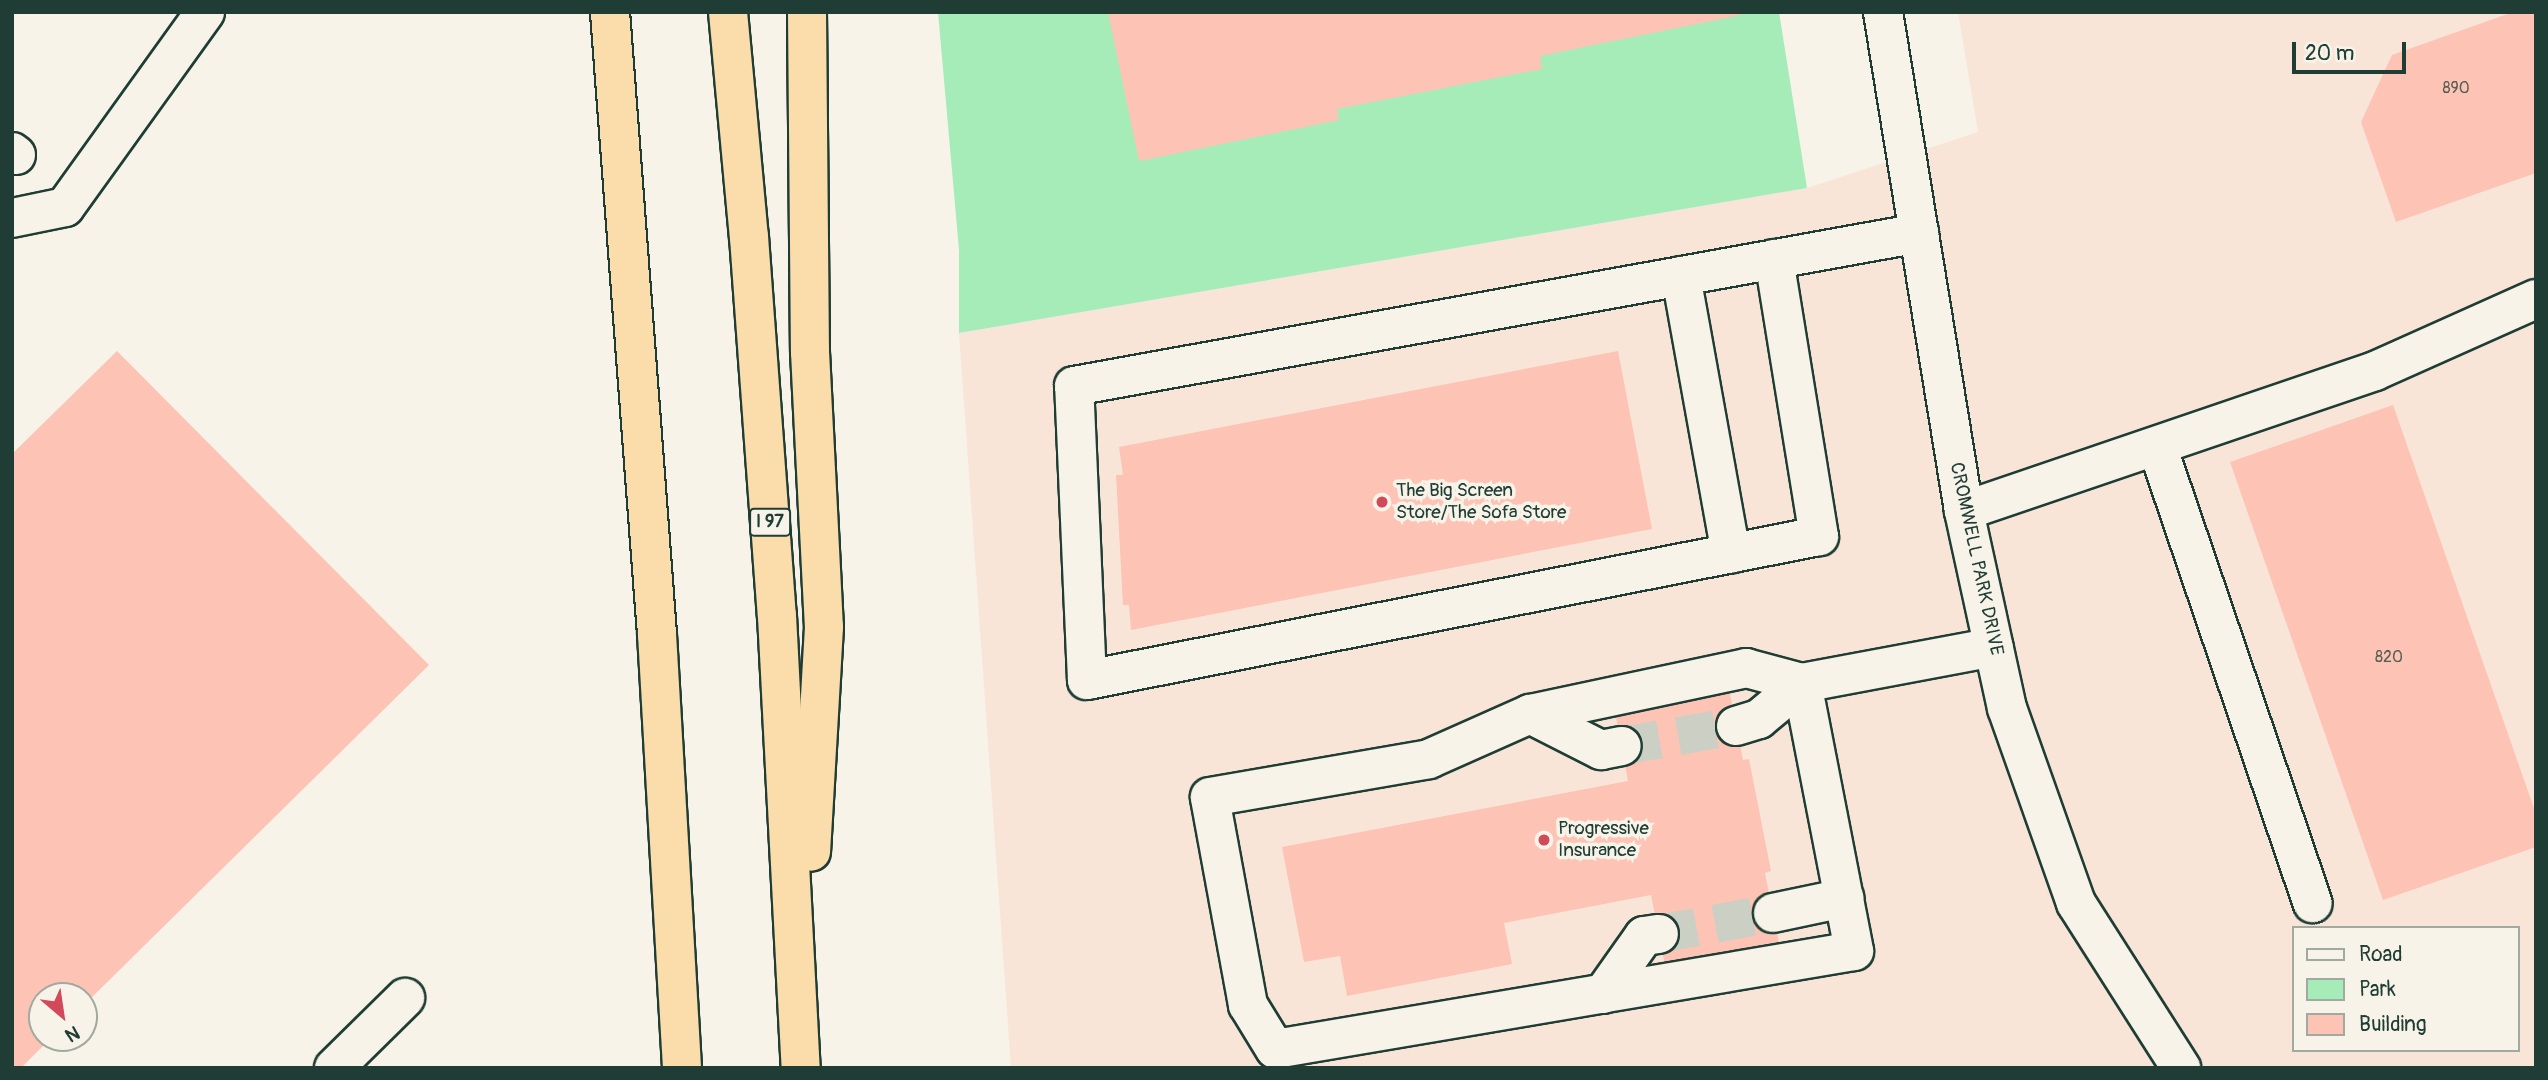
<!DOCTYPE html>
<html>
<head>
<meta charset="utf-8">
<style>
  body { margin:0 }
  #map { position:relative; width:2548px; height:1080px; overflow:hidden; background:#f7f3e8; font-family:Pangolin,sans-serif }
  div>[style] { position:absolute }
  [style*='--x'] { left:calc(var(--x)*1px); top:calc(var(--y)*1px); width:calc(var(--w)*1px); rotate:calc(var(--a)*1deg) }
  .built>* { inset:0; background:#f9e5d8 }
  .green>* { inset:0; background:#a5ecb9 }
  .building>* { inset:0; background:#fdc3b4 }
  .minor-tunnel>* { height:38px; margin-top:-19px; transform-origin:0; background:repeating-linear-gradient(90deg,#cccfc4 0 38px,transparent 0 57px) }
  .roads { filter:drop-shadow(2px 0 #1f3d34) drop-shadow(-2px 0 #1f3d34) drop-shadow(0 2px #1f3d34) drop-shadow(0 -2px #1f3d34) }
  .minor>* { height:38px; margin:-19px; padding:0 19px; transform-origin:19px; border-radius:19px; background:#f7f3e8 }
  .highway>* { height:38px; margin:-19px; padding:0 19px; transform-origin:19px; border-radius:19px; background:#fbddab }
  .dots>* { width:19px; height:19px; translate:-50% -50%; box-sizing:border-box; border:4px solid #f7f3e8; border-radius:50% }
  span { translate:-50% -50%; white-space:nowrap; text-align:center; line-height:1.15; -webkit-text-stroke:7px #f7f3e8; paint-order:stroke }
  .number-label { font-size:16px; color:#565e54 }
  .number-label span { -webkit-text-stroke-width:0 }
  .shield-label span { padding:2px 5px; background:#f7f3e8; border:2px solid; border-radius:5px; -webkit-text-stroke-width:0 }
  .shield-label { font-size:18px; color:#1f3d34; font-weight:700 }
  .poi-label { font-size:19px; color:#1f3d34 }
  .left { translate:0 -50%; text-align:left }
  .street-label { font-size:19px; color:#1f3d34 }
  .frame { position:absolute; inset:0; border:14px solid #1f3d34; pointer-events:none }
  .legend { position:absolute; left:2292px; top:926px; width:228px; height:126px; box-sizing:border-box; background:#f7f3e8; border:2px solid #a1aaa0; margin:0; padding:9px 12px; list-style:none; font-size:21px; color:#1f3d34 }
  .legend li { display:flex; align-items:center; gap:14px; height:35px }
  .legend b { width:35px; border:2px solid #a1aaa0 }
  .north { position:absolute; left:28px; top:982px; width:70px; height:70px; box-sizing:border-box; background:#f7f3e8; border:2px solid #a1aaa0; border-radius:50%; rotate:151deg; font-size:19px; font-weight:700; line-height:28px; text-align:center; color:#1f3d34 }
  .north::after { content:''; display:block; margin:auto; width:24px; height:32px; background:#d1495b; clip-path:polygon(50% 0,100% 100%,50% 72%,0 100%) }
  .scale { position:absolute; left:2292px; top:42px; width:114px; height:32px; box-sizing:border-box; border:4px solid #1f3d34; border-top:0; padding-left:9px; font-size:21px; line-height:24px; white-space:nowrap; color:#1f3d34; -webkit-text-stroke:5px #f7f3e8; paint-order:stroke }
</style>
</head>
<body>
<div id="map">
  <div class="built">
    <i style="clip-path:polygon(evenodd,1958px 12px,2536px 12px,2536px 1068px,1011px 1068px,959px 333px,1807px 188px,1978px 132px,1958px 12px,2294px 928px,2518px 928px,2518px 1050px,2294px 1050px,2294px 928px)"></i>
  </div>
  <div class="green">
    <i style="clip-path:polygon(938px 12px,1779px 12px,1807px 188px,959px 333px,959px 250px)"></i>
  </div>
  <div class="building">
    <i style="clip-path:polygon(1108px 12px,1741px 12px,1741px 15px,1540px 56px,1542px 69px,1337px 109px,1339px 120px,1139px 161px)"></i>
    <i style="clip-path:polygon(2513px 12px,2536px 12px,2536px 173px,2396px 222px,2361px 122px,2392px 55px)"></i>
    <i style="clip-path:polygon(117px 351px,429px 665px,84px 1005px,84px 996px,42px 996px,42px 1038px,51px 1038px,21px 1068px,12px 1068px,12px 454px)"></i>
    <i style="clip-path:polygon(1618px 351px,1652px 529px,1131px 630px,1129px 605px,1123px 605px,1116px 475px,1123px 475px,1119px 447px)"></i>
    <i style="clip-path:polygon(2393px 405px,2536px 814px,2536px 847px,2383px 900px,2230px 462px)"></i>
    <i style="clip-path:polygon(1728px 684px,1743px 760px,1749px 759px,1771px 871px,1765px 873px,1780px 948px,1666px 970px,1651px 895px,1504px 923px,1512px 964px,1347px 996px,1340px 956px,1304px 962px,1282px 847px,1628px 781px,1614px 706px)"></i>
  </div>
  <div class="minor-tunnel">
    <i style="--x:1622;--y:746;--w:116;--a:-10"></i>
    <i style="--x:1659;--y:934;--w:116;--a:-10.4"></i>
  </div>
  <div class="roads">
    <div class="minor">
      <i style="--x:1883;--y:12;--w:506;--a:80.78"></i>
      <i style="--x:1964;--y:511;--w:202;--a:77.7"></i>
      <i style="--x:2007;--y:708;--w:207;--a:70.5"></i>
      <i style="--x:2076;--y:903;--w:196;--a:57.5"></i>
      <i style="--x:12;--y:152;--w:5;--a:37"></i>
      <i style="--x:12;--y:218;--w:54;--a:-11.7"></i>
      <i style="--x:65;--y:207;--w:240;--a:-54.3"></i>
      <i style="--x:1774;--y:259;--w:281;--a:80.8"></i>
      <i style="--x:1819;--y:536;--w:746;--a:168.87"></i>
      <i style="--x:1087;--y:680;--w:294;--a:-92.5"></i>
      <i style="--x:1074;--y:386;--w:859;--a:-10.26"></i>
      <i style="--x:1681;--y:276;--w:282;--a:79.8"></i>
      <i style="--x:2157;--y:446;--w:483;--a:71.2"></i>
      <i style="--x:1964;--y:511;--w:434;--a:-18.8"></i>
      <i style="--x:2375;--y:371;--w:176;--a:-24.1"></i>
      <i style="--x:1530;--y:714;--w:80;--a:26.9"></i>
      <i style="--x:1601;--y:750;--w:21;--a:-11"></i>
      <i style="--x:1736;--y:726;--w:24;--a:-17"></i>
      <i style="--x:1759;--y:719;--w:56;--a:-39.9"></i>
      <i style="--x:1802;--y:683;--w:273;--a:79"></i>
      <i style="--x:1854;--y:951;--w:587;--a:170.39"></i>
      <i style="--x:1275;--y:1049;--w:52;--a:-121.5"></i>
      <i style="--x:1248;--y:1005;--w:211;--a:-100.4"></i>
      <i style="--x:1210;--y:797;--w:222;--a:-9.8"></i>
      <i style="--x:1429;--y:759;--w:111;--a:-24"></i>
      <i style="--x:1530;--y:714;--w:221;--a:-12"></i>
      <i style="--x:1746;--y:668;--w:58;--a:15"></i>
      <i style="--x:1802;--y:683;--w:195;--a:-10.6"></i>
      <i style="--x:1773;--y:913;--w:73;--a:-11.9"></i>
      <i style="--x:1603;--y:994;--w:71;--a:-54.7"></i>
      <i style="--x:1644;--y:936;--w:15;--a:-8"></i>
      <i style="--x:334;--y:1068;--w:100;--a:-44.6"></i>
    </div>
    <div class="highway">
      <i style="--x:610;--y:12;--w:624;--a:85.68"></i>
      <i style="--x:657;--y:634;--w:435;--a:86.7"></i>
      <i style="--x:728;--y:12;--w:226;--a:84.7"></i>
      <i style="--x:749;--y:237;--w:380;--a:85.8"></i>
      <i style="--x:777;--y:616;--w:453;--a:87"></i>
      <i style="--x:807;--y:12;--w:340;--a:89.5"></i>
      <i style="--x:810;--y:352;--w:275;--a:87.1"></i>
      <i style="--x:824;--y:627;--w:225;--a:93.3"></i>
    </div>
  </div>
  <div class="dots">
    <i style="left:1382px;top:502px;background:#d1495b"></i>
    <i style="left:1544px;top:840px;background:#d1495b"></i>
  </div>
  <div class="number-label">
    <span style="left:2456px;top:88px">890</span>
    <span style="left:2389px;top:657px">820</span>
  </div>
  <div class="shield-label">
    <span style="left:770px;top:522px">I 97</span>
  </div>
  <div class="poi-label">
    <span class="left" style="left:1396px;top:502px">The Big Screen<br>Store/The Sofa Store</span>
    <span class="left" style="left:1558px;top:840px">Progressive<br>Insurance</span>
  </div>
  <div class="street-label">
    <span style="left:1976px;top:559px;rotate:78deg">CROMWELL PARK DRIVE</span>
  </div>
  <div class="frame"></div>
  <ul class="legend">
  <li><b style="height:9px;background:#f7f3e8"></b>Road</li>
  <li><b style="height:19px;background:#a5ecb9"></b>Park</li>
  <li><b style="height:19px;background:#fdc3b4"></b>Building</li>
  </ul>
  <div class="north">N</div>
  <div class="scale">20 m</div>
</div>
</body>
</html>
